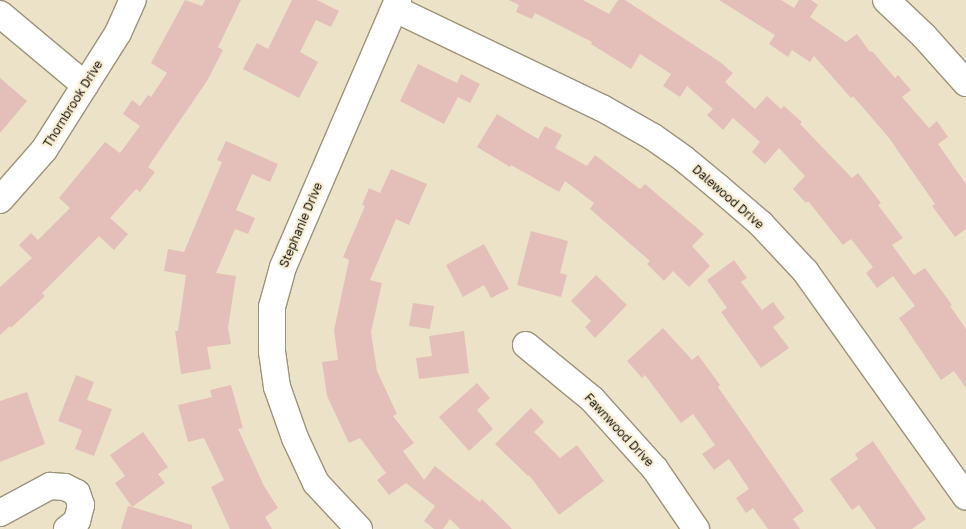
<!DOCTYPE html>
<html>
<head>
<meta charset="utf-8">
<style>
  body { margin:0 }
  #map { position:relative; width:966px; height:529px; overflow:hidden; background:#ece2c8; font-family:"Golos Text",sans-serif }
  div>[style] { position:absolute }
  [style*='--x'] { left:calc(var(--x)*1px); top:calc(var(--y)*1px); width:calc(var(--w)*1px); rotate:calc(var(--a)*1deg) }
  .building>* { inset:0; background:#e4bfba }
  .roads { filter:drop-shadow(1px 0 #9c937b) drop-shadow(-1px 0 #9c937b) drop-shadow(0 1px #9c937b) drop-shadow(0 -1px #9c937b) }
  .minor>* { height:26px; margin:-13px; padding:0 13px; transform-origin:13px; border-radius:13px; background:#fff }
  span { translate:-50% -50%; white-space:nowrap; text-align:center; line-height:1.15; -webkit-text-stroke:4.5px #f9efd5; paint-order:stroke }
  .street-label { font-size:12px; color:#120f06 }
</style>
</head>
<body>
<div id="map">
  <div class="building">
    <i style="clip-path:polygon(185px 0,202px 6px,205px 0,241px 0,218px 47px,223px 50px,207px 81px,148px 167px,155px 172px,140px 192px,136px 189px,110px 218px,128px 234px,114px 250px,99px 236px,42px 293px,45px 296px,11px 328px,10px 326px,0 335px,0 287px,32px 258px,19px 245px,31px 233px,38px 240px,70px 208px,59px 198px,105px 142px,120px 153px,140px 126px,123px 114px,132px 100px,140px 106px,148px 95px,151px 97px,167px 73px,151px 63px)"></i>
    <i style="clip-path:polygon(292px 0,317px 0,339px 11px,331px 27px,316px 20px,300px 52px,318px 62px,299px 98px,243px 69px,257px 43px,268px 49px)"></i>
    <i style="clip-path:polygon(509px 0,583px 0,609px 14px,618px 0,625px 0,720px 62px,733px 73px,725px 82px,755px 109px,767px 96px,781px 109px,784px 106px,802px 122px,800px 124px,852px 178px,858px 173px,881px 203px,878px 205px,903px 238px,892px 245px,914px 275px,925px 268px,952px 305px,950px 306px,966px 329px,966px 388px,954px 371px,941px 380px,899px 318px,915px 306px,893px 276px,877px 288px,866px 273px,873px 267px,851px 239px,843px 245px,808px 201px,806px 203px,793px 189px,805px 176px,779px 148px,765px 164px,752px 152px,760px 142px,733px 118px,723px 130px,707px 115px,713px 109px,687px 86px,680px 97px,663px 86px,671px 74px,640px 54px,631px 69px,591px 44px,592px 42px,535px 13px,532px 19px,516px 12px,519px 5px)"></i>
    <i style="clip-path:polygon(719px 0,781px 0,794px 8px,799px 0,811px 0,818px 5px,810px 17px,846px 42px,857px 34px,870px 52px,872px 51px,895px 78px,898px 75px,911px 90px,902px 97px,929px 128px,937px 121px,948px 137px,938px 144px,966px 184px,966px 229px,955px 237px,932px 206px,935px 204px,889px 138px,853px 96px,851px 98px,814px 56px,810px 62px,792px 50px,788px 57px,769px 44px,775px 35px)"></i>
    <i style="clip-path:polygon(418px 64px,457px 83px,461px 74px,480px 84px,470px 103px,458px 97px,444px 124px,400px 101px)"></i>
    <i style="clip-path:polygon(0 78px,27px 101px,0 133px)"></i>
    <i style="clip-path:polygon(497px 114px,538px 139px,545px 126px,562px 135px,555px 148px,587px 166px,595px 155px,640px 189px,645px 184px,704px 234px,692px 246px,710px 266px,689px 287px,673px 271px,664px 281px,647px 264px,650px 261px,590px 209px,594px 203px,565px 181px,559px 192px,511px 165px,510px 167px,477px 147px)"></i>
    <i style="clip-path:polygon(226px 141px,278px 164px,270px 182px,252px 174px,236px 210px,255px 218px,248px 234px,235px 229px,216px 273px,236px 276px,228px 328px,231px 344px,207px 347px,211px 369px,181px 374px,175px 331px,178px 331px,186px 275px,164px 271px,168px 249px,184px 252px,222px 162px,217px 160px)"></i>
    <i style="clip-path:polygon(391px 169px,427px 184px,409px 225px,396px 219px,370px 280px,382px 283px,371px 332px,377px 371px,397px 414px,393px 416px,414px 443px,403px 451px,424px 480px,435px 466px,480px 502px,482px 499px,512px 529px,460px 529px,450px 519px,443px 529px,434px 529px,424px 521px,435px 506px,406px 483px,389px 495px,377px 480px,386px 473px,360px 438px,349px 443px,327px 396px,322px 362px,338px 360px,334px 330px,349px 260px,343px 257px,365px 206px,362px 205px,369px 188px,380px 193px)"></i>
    <i style="clip-path:polygon(531px 231px,568px 241px,560px 273px,567px 275px,561px 297px,517px 285px)"></i>
    <i style="clip-path:polygon(484px 244px,509px 289px,491px 298px,484px 285px,463px 297px,446px 265px)"></i>
    <i style="clip-path:polygon(734px 260px,747px 278px,741px 282px,762px 310px,773px 302px,785px 318px,773px 327px,789px 348px,761px 368px,721px 312px,727px 308px,707px 280px)"></i>
    <i style="clip-path:polygon(596px 275px,627px 305px,595px 338px,585px 327px,591px 321px,571px 301px)"></i>
    <i style="clip-path:polygon(413px 303px,434px 306px,430px 329px,409px 326px)"></i>
    <i style="clip-path:polygon(663px 328px,692px 360px,698px 355px,720px 385px,718px 387px,804px 511px,793px 519px,800px 529px,768px 529px,753px 508px,746px 513px,736px 498px,749px 489px,729px 459px,714px 470px,702px 454px,715px 445px,693px 414px,681px 423px,645px 375px,642px 378px,627px 361px)"></i>
    <i style="clip-path:polygon(464px 331px,469px 373px,419px 379px,416px 358px,432px 356px,429px 336px)"></i>
    <i style="clip-path:polygon(76px 375px,94px 382px,87px 400px,112px 409px,94px 456px,75px 449px,82px 430px,58px 421px)"></i>
    <i style="clip-path:polygon(477px 383px,490px 398px,477px 410px,493px 429px,469px 451px,439px 417px)"></i>
    <i style="clip-path:polygon(231px 385px,243px 428px,238px 429px,264px 486px,278px 508px,265px 517px,272px 529px,230px 529px,211px 487px,224px 480px,204px 438px,188px 442px,178px 405px,212px 397px,210px 390px)"></i>
    <i style="clip-path:polygon(27px 392px,45px 444px,0 462px,0 401px)"></i>
    <i style="clip-path:polygon(531px 408px,544px 422px,534px 432px,560px 458px,577px 445px,604px 481px,559px 515px,529px 475px,528px 476px,495px 444px)"></i>
    <i style="clip-path:polygon(143px 432px,168px 467px,158px 474px,165px 483px,132px 507px,192px 525px,192px 529px,121px 529px,128px 506px,132px 507px,115px 483px,125px 476px,110px 455px)"></i>
    <i style="clip-path:polygon(873px 441px,926px 519px,912px 529px,876px 529px,859px 505px,852px 510px,830px 479px,858px 459px,855px 454px)"></i>
  </div>
  <div class="roads">
    <div class="minor">
      <i style="--x:886;--y:0;--w:52;--a:43.5"></i>
      <i style="--x:924;--y:36;--w:63;--a:48.2"></i>
      <i style="--x:395;--y:9;--w:229;--a:25.6"></i>
      <i style="--x:602;--y:108;--w:59;--a:29.6"></i>
      <i style="--x:653;--y:137;--w:38;--a:35"></i>
      <i style="--x:684;--y:159;--w:44;--a:39.5"></i>
      <i style="--x:718;--y:187;--w:57;--a:40.7"></i>
      <i style="--x:761;--y:224;--w:64;--a:46.9"></i>
      <i style="--x:805;--y:271;--w:277;--a:54.5"></i>
      <i style="--x:0;--y:14;--w:111;--a:39.9"></i>
      <i style="--x:0;--y:200;--w:67;--a:-48.7"></i>
      <i style="--x:44;--y:150;--w:138;--a:-57.7"></i>
      <i style="--x:118;--y:33;--w:36;--a:-66"></i>
      <i style="--x:526;--y:345;--w:85;--a:39.3"></i>
      <i style="--x:592;--y:399;--w:94;--a:48"></i>
      <i style="--x:655;--y:469;--w:73;--a:55.7"></i>
      <i style="--x:0;--y:513;--w:57;--a:-28.4"></i>
      <i style="--x:50;--y:486;--w:15;--a:4"></i>
      <i style="--x:65;--y:487;--w:13;--a:27"></i>
      <i style="--x:77;--y:493;--w:13;--a:72"></i>
      <i style="--x:81;--y:505;--w:16;--a:104"></i>
      <i style="--x:77;--y:521;--w:13;--a:141"></i>
      <i style="--x:359;--y:529;--w:63;--a:-133.1"></i>
      <i style="--x:316;--y:483;--w:50;--a:-115"></i>
      <i style="--x:295;--y:438;--w:54;--a:-109.4"></i>
      <i style="--x:277;--y:387;--w:36;--a:-98"></i>
      <i style="--x:272;--y:351;--w:44;--a:-90"></i>
      <i style="--x:272;--y:307;--w:41;--a:-74.6"></i>
      <i style="--x:283;--y:267;--w:291;--a:-66.7"></i>
    </div>
  </div>
  <div class="street-label">
    <span style="left:73px;top:104px;rotate:-58deg">Thornbrook Drive</span>
    <span style="left:728px;top:197px;rotate:41deg">Dalewood Drive</span>
    <span style="left:301px;top:225px;rotate:-67deg">Stephanie Drive</span>
    <span style="left:619px;top:430px;rotate:47deg">Fawnwood Drive</span>
  </div>
</div>
</body>
</html>
